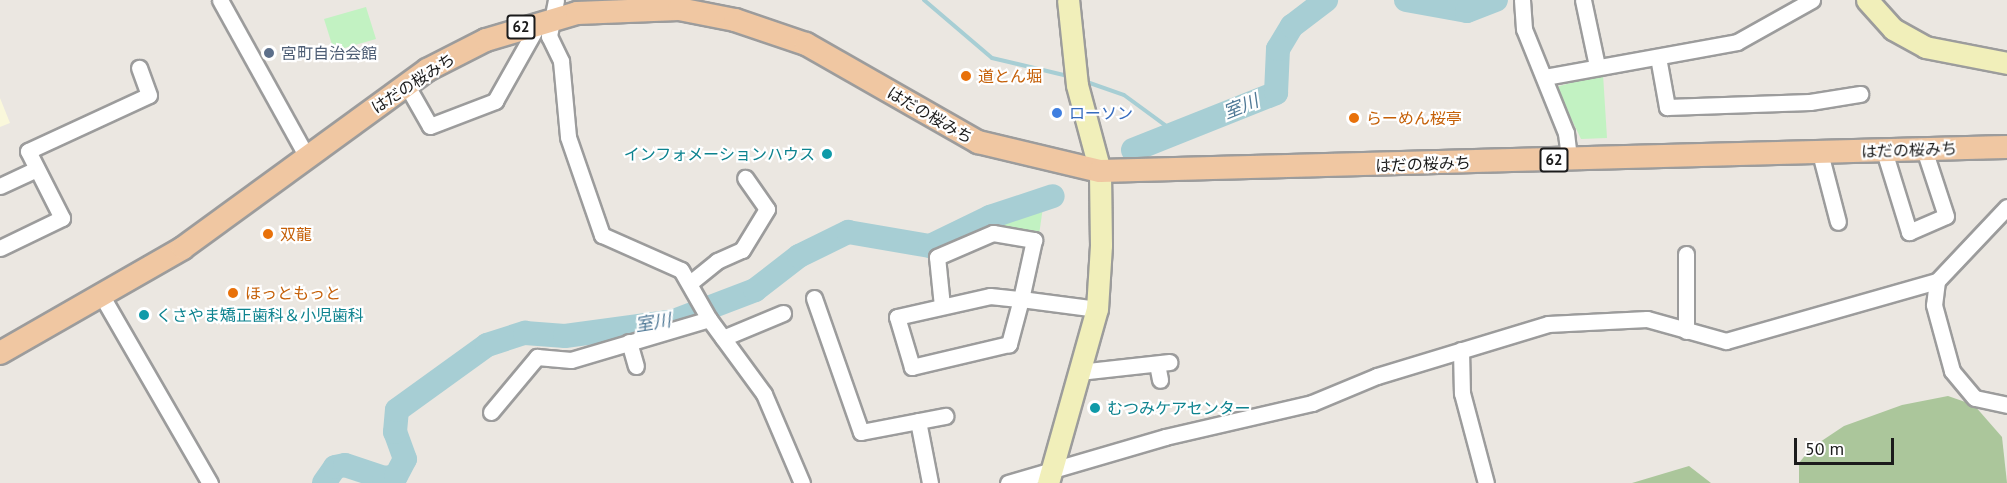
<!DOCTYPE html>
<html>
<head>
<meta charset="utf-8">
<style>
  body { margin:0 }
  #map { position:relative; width:2007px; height:483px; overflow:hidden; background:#ebe7e1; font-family:"PT Sans","Noto Sans JP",sans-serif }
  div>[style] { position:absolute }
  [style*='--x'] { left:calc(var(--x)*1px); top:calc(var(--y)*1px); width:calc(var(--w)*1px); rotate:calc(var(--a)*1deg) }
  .education>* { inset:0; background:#faf8db }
  .forest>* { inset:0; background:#abc69b }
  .park>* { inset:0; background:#c2f2c2 }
  .stream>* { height:4px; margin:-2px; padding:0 2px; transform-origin:2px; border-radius:2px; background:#a7ced4 }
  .river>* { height:24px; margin:-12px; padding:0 12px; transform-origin:12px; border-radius:12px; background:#a7ced4 }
  .roads { filter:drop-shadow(2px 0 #9c9c9c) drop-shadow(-2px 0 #9c9c9c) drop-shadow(0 2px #9c9c9c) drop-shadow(0 -2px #9c9c9c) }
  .street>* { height:15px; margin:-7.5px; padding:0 7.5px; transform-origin:7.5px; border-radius:7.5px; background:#fff }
  .secondary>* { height:21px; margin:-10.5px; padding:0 10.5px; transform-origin:10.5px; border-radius:10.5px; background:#f1efba }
  .primary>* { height:22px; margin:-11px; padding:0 11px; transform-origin:11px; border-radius:11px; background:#f0c7a2 }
  .dots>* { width:16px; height:16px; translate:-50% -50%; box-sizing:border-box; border:3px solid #fff; border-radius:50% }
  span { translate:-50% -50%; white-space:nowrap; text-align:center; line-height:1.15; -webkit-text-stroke:4.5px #fff; paint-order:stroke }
  .shield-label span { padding:2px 4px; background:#fff; border:2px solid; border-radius:4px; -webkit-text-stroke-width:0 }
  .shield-label { font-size:15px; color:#1b1b1b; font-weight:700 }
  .service-label { font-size:16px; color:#4e5e75 }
  .left { translate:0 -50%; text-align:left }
  .food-label { font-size:16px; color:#c56008 }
  .street-label { font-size:16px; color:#1b1b1b }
  .shop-label { font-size:16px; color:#366cbe }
  .culture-label { font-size:16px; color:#0d838f }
  .right { translate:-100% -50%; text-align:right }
  .water-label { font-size:18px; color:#517a97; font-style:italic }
  .scale { position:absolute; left:1794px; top:438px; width:100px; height:27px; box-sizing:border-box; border:3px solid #1b1b1b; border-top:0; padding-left:8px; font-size:18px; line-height:21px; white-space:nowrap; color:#1b1b1b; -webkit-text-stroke:4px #fff; paint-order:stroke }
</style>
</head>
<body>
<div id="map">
  <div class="education">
    <i style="clip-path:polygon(0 98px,10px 123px,0 127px)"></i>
  </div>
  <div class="forest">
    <i style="clip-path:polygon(1948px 396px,1974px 405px,2002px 437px,2007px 483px,1799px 483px,1799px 463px,1811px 448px,1844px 426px,1902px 405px)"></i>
    <i style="clip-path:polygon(1689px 466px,1711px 483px,1632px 483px)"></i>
  </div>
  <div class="park">
    <i style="clip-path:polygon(366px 7px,376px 39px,334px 51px,324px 19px)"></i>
    <i style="clip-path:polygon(1603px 74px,1607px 138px,1581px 139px,1556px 87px)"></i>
    <i style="clip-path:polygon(1043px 207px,1039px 235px,999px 225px)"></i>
  </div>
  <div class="stream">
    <i style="--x:924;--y:0;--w:89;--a:40.5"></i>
    <i style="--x:992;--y:58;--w:78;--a:13.3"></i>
    <i style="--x:1084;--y:81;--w:42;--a:19.3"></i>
    <i style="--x:1124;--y:95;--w:64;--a:36.2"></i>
  </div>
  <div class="river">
    <i style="--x:1406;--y:0;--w:62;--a:10.2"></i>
    <i style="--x:1467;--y:11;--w:31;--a:-21"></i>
    <i style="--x:1133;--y:150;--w:154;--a:-21.7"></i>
    <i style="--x:1276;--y:93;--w:44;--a:-87.4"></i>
    <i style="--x:1278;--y:49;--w:27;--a:-59"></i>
    <i style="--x:1292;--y:26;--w:43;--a:-37.4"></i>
    <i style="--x:324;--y:483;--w:19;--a:-55"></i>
    <i style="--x:335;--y:467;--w:10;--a:-11"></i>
    <i style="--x:345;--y:465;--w:41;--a:18.4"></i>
    <i style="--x:384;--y:478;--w:12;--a:-9"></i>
    <i style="--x:396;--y:476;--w:19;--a:-62"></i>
    <i style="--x:405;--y:459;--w:29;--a:-110"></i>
    <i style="--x:395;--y:432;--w:22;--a:-85"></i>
    <i style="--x:397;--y:410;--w:111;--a:-35.8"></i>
    <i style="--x:487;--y:345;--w:40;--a:-18"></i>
    <i style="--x:525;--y:333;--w:40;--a:4.3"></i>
    <i style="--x:565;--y:336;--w:110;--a:-7.8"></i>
    <i style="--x:674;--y:321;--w:87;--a:-20.9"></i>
    <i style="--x:755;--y:290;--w:56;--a:-37.7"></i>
    <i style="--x:799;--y:256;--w:55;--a:-26.1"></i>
    <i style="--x:848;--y:232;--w:83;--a:9.7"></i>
    <i style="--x:930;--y:246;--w:67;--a:-25.8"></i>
    <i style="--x:990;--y:217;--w:66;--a:-18.4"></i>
  </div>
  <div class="roads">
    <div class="street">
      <i style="--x:220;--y:0;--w:179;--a:61"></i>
      <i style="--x:556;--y:0;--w:37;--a:101"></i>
      <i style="--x:549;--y:36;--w:28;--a:64"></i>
      <i style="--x:561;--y:61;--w:76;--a:84.7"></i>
      <i style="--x:568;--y:137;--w:104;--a:70.9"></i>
      <i style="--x:602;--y:235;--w:86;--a:23.9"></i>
      <i style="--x:681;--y:270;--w:56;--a:60.3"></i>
      <i style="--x:709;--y:319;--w:93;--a:53.7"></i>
      <i style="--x:764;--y:394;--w:97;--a:66.9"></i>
      <i style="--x:1522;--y:0;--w:29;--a:86"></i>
      <i style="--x:1524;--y:29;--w:112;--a:68"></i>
      <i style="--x:1566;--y:133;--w:26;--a:83"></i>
      <i style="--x:1583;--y:0;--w:67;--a:78"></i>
      <i style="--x:1658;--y:57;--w:51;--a:79.8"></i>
      <i style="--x:1667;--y:107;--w:143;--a:-2"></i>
      <i style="--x:1810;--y:102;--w:51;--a:-9.1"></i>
      <i style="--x:1545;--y:77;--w:195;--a:-10.3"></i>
      <i style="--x:1737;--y:42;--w:86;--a:-29.2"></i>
      <i style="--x:406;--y:84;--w:48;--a:60.3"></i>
      <i style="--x:430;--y:126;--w:70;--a:-21"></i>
      <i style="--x:495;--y:101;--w:92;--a:-60.6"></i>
      <i style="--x:1884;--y:151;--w:85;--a:72.8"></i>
      <i style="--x:1909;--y:232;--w:40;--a:-23.4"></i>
      <i style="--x:1946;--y:216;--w:71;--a:-108.2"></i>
      <i style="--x:1820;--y:153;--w:71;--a:75.4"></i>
      <i style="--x:0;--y:186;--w:40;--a:-25"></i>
      <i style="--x:2007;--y:207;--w:102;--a:133.4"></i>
      <i style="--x:1937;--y:281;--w:24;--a:97"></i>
      <i style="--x:1934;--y:305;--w:68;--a:74.7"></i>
      <i style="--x:1952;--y:371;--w:35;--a:50"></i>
      <i style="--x:1975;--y:398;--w:33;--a:12"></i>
      <i style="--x:0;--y:248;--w:69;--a:-25.8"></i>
      <i style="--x:62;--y:218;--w:75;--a:-116.9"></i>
      <i style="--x:28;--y:151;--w:133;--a:-24.8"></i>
      <i style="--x:149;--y:95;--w:29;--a:-110"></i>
      <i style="--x:1686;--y:254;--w:77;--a:90"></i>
      <i style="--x:690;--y:283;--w:35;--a:-39"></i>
      <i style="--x:717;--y:261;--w:27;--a:-24"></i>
      <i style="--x:742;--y:250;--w:48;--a:-58.6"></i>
      <i style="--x:767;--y:209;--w:38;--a:-125"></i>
      <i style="--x:103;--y:298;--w:214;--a:60"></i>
      <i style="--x:814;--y:298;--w:142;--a:70.7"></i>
      <i style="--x:861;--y:432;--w:86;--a:-10.8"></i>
      <i style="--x:942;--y:306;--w:49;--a:-95.8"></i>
      <i style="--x:937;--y:257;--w:61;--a:-23.2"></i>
      <i style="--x:993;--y:233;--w:42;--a:9.7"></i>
      <i style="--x:1034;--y:240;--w:60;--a:102.4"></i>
      <i style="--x:1021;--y:299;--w:47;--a:104.9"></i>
      <i style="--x:1009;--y:344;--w:100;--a:166.7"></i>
      <i style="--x:912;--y:367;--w:52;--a:-106.7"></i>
      <i style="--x:897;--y:317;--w:95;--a:-12.7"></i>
      <i style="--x:990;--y:296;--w:31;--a:6"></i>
      <i style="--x:1021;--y:299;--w:77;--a:7.5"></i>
      <i style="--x:723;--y:338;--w:65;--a:-22.6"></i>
      <i style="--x:629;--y:342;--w:25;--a:74"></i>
      <i style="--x:1461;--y:350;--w:43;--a:88.7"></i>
      <i style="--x:1462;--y:393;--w:93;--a:75.1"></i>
      <i style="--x:1157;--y:364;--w:16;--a:79"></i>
      <i style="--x:1079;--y:372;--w:91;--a:-6.3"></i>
      <i style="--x:491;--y:412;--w:72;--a:-50.1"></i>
      <i style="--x:537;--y:357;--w:34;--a:5"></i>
      <i style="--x:571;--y:360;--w:144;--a:-16.5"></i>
      <i style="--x:918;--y:421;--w:63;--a:79"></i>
      <i style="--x:1008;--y:483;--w:164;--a:-16.3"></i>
      <i style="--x:1165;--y:437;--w:151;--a:-13"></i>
      <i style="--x:1312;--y:403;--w:70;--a:-22.6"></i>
      <i style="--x:1377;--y:376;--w:179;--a:-16.9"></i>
      <i style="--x:1548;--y:324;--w:99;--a:-2.9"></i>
      <i style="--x:1647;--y:319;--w:82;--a:15.6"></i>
      <i style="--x:1726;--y:341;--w:219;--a:-15.9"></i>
    </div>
    <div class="secondary">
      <i style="--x:1867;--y:0;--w:39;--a:48"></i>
      <i style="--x:1893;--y:29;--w:37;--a:29"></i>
      <i style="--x:1925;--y:47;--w:84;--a:11"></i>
      <i style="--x:1048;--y:483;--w:181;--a:-74.3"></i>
      <i style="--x:1097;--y:309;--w:64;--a:-86.4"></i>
      <i style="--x:1101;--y:245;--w:74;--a:-90.8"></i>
      <i style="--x:1100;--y:171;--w:89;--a:-105"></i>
      <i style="--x:1077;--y:85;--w:85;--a:-96"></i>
    </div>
    <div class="primary">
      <i style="--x:0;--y:353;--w:211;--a:-29.8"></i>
      <i style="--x:183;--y:248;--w:302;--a:-36.1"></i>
      <i style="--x:427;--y:70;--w:66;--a:-27"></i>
      <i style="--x:486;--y:40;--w:95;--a:-16.5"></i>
      <i style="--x:577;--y:13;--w:102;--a:-2.2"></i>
      <i style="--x:679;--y:9;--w:57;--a:11.1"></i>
      <i style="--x:735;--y:20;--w:75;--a:18.7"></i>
      <i style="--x:806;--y:44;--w:198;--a:29.7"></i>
      <i style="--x:978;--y:142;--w:125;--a:13.4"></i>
      <i style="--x:1100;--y:171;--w:907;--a:-1.52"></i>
    </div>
  </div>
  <div class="dots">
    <i style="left:269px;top:53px;background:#5c6f8a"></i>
    <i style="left:966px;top:76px;background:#e8710a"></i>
    <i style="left:1057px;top:113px;background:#3f7fe0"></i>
    <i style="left:1354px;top:118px;background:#e8710a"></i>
    <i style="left:827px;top:154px;background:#0f9aa8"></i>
    <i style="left:268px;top:234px;background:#e8710a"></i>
    <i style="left:233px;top:293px;background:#e8710a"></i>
    <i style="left:144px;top:315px;background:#0f9aa8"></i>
    <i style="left:1095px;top:408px;background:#0f9aa8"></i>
  </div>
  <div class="shield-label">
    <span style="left:521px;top:27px">62</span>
    <span style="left:1554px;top:160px">62</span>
  </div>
  <div class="service-label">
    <span class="left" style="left:281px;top:53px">宮町自治会館</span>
  </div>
  <div class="food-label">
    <span class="left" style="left:978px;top:76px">道とん堀</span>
    <span class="left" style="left:1366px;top:118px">らーめん桜亭</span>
    <span class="left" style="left:280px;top:234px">双龍</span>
    <span class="left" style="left:245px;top:293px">ほっともっと</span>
  </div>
  <div class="street-label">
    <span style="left:413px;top:83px;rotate:-33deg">はだの桜みち</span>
    <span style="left:930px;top:115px;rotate:30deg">はだの桜みち</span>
    <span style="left:1909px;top:150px;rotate:-2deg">はだの桜みち</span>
    <span style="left:1423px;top:164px;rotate:-2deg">はだの桜みち</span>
  </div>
  <div class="shop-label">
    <span class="left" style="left:1069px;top:113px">ローソン</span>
  </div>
  <div class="culture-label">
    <span class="right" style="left:815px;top:154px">インフォメーションハウス</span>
    <span class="left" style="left:156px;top:315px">くさやま矯正歯科＆小児歯科</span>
    <span class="left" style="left:1107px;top:408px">むつみケアセンター</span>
  </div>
  <div class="water-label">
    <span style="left:1241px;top:107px;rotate:-22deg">室川</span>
    <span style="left:653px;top:323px;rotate:-9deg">室川</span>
  </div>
  <div class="scale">50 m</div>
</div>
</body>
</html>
